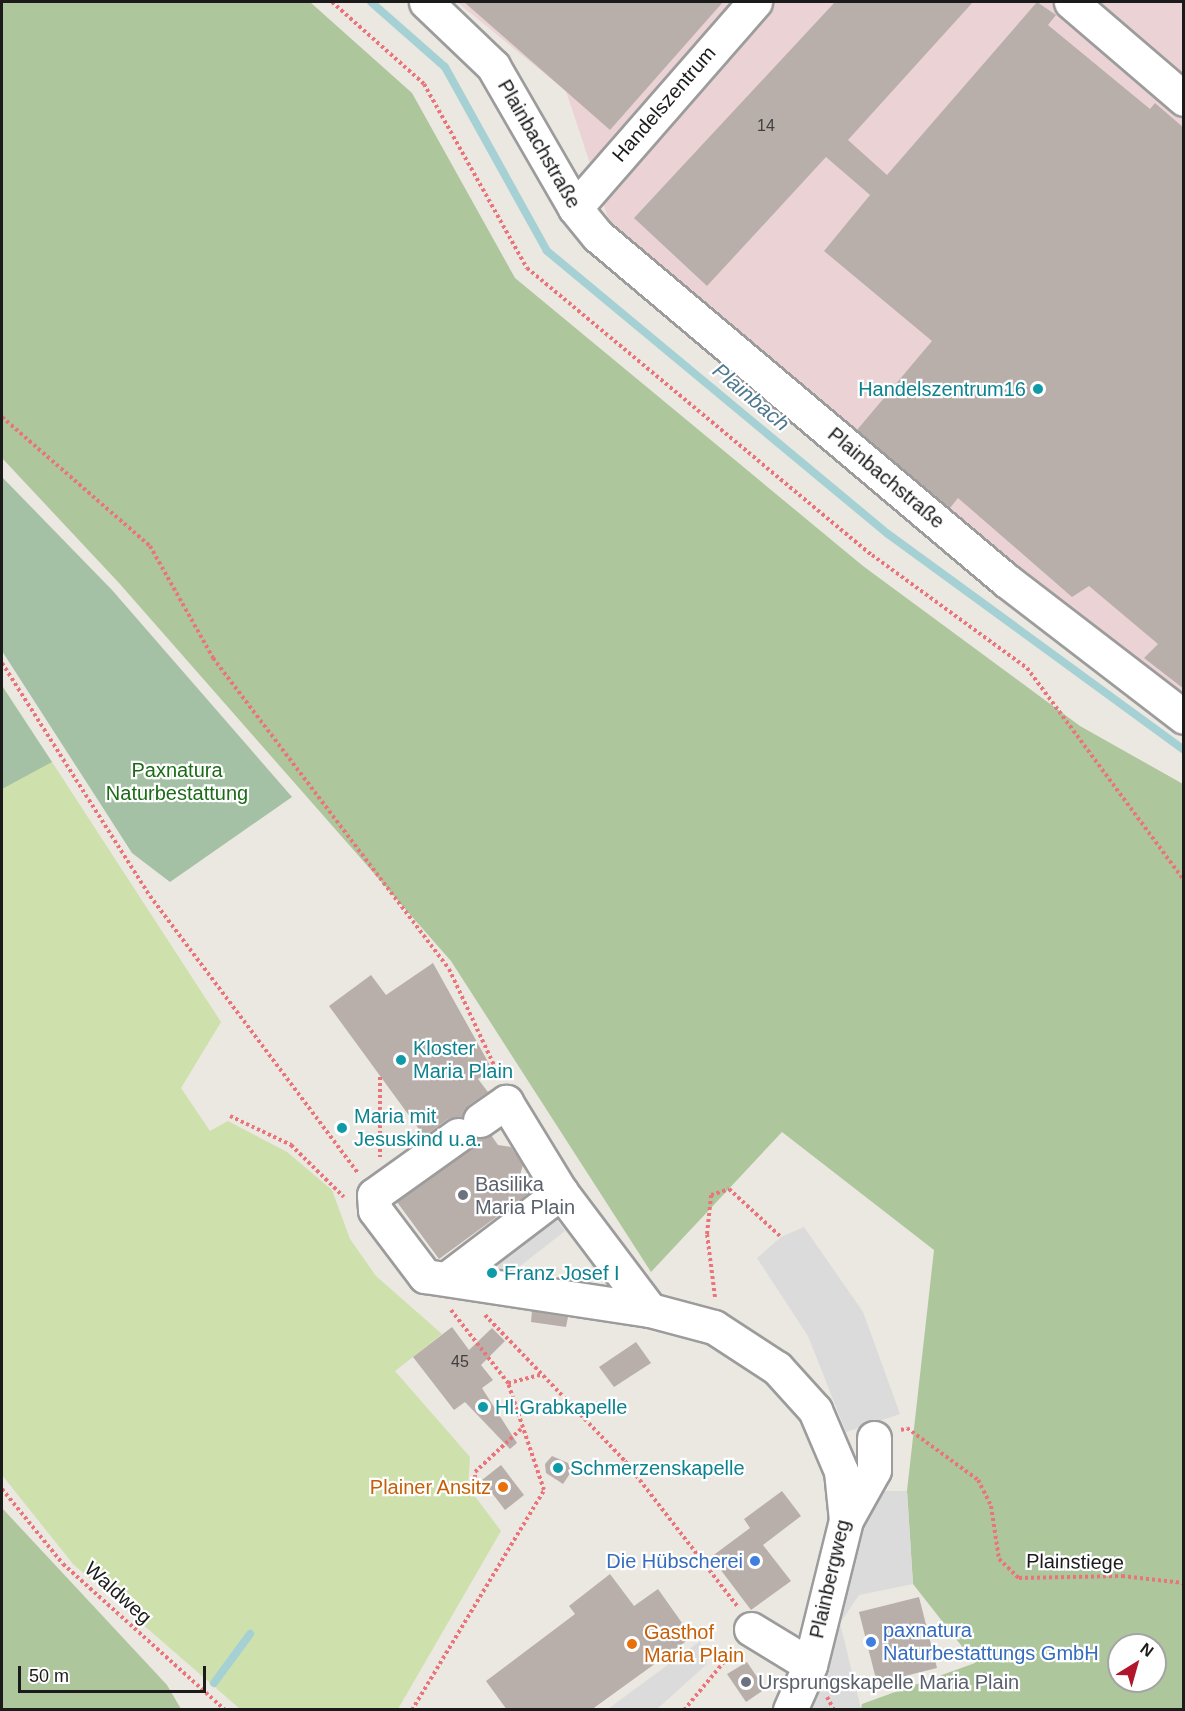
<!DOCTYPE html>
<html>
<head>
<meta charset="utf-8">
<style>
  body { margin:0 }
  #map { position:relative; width:1185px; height:1711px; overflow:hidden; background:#ebe7e1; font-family:Arial,sans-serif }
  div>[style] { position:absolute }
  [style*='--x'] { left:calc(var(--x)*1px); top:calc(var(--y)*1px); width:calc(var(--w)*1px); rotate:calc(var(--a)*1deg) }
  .commercial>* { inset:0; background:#ebd2d5 }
  .grass>* { inset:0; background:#cee1ac }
  .forest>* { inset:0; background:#aec69b }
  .cemetery>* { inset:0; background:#a5c1a5 }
  .parking>* { inset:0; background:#dbdbdb }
  .stream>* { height:8px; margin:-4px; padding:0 4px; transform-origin:4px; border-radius:4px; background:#a6d1d4 }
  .building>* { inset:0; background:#b8afab }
  .path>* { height:4px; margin-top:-2px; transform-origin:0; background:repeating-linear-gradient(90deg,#e9757a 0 3px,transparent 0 6px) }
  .roads { filter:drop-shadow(2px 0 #9c9c9c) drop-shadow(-2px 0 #9c9c9c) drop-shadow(0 2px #9c9c9c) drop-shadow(0 -2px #9c9c9c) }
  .minor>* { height:33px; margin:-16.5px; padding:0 16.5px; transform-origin:16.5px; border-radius:16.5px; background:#fff }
  .dots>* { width:16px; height:16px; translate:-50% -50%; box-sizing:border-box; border:3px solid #fff; border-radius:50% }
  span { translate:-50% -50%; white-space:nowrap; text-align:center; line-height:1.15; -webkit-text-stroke:4.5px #fff; paint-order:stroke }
  .number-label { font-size:16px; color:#42403f }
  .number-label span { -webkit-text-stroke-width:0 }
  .street-label { font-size:20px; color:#1b1b1b }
  .culture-label { font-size:20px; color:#0d838f }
  .right { translate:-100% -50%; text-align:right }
  .left { translate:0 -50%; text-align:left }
  .park-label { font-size:20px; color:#1c6b17 }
  .worship-label { font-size:20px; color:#5b616d }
  .food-label { font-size:20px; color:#c56008 }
  .shop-label { font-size:20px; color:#366cbe }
  .water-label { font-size:21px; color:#4c7890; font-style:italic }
  .frame { position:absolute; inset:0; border:3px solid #1b1b1b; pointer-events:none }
  .north { position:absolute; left:1107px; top:1633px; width:60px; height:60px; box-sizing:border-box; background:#fff; border:2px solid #a4a4a4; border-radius:50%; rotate:37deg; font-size:16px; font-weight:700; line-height:24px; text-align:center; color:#1b1b1b }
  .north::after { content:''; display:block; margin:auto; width:21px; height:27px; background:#b0162c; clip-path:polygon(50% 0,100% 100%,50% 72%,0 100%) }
  .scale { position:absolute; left:18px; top:1666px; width:188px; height:27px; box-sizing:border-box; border:3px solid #1b1b1b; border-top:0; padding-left:8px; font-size:18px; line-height:21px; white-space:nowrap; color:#1b1b1b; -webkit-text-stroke:4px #fff; paint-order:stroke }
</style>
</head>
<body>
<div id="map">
  <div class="commercial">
    <i style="clip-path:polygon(457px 2px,1183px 2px,1183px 695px,849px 435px,611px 227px,566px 91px)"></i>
  </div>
  <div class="grass">
    <i style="clip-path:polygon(2px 685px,221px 1022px,181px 1088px,210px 1131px,228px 1121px,287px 1152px,332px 1190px,350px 1239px,376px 1276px,442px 1334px,395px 1371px,470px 1457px,468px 1487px,501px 1531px,398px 1709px,240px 1709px,73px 1564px,2px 1475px)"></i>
  </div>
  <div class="forest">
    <i style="clip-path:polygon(evenodd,2px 2px,310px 2px,412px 93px,515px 278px,863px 566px,1080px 726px,1183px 784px,1183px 1709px,861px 1709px,862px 1704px,975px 1663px,913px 1584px,907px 1491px,934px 1250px,782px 1132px,651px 1272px,451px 961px,119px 583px,2px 458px,2px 2px,1119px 1645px,1155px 1645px,1155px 1681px,1119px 1681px,1119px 1645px)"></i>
    <i style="clip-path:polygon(2px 1508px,167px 1685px,181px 1709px,2px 1709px)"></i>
  </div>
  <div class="cemetery">
    <i style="clip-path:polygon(2px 477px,112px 590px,292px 797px,170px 882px,132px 853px,2px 651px)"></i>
    <i style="clip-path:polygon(2px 686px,52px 762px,2px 789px)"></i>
  </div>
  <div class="parking">
    <i style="clip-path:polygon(543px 1201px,565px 1231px,506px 1277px,483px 1246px)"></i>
    <i style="clip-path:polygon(804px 1227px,863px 1312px,900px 1414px,846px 1432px,808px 1336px,757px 1258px,781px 1237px)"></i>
    <i style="clip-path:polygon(875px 1491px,907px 1491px,913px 1584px,859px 1595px,840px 1623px,861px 1709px,803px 1710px,857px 1523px)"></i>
    <i style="clip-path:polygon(700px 1641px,707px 1664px,657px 1709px,608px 1709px)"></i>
  </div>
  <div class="stream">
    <i style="--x:371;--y:2;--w:98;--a:41.3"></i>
    <i style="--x:445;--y:67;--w:210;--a:61"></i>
    <i style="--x:547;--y:251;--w:443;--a:39.7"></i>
    <i style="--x:888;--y:534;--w:366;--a:36.1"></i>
    <i style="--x:214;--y:1683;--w:61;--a:-53.7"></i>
  </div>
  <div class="building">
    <i style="clip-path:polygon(464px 2px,723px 2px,610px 130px)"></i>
    <i style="clip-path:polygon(835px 2px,973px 2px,848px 140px,887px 175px,1037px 2px,1056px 15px,1048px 25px,1150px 109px,1155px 103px,1184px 128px,1184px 689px,1144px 658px,1158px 644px,1089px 586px,1072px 597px,958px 498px,950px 508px,857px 430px,932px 341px,824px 251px,870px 195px,826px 157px,707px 286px,634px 218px)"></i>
    <i style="clip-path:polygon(433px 963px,492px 1069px,478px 1079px,488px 1092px,469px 1105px,462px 1117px,448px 1119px,424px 1136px,329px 1006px,371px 975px,386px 995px)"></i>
    <i style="clip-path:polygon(491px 1135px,498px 1145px,511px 1147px,523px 1165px,520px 1175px,532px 1191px,439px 1259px,397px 1202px,469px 1150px,476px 1138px)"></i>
    <i style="clip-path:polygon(532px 1311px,568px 1317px,566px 1327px,531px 1322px)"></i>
    <i style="clip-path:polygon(452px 1327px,469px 1350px,492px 1328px,505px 1341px,481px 1365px,493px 1380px,482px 1388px,517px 1443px,510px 1449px,465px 1402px,454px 1410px,413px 1357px)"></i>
    <i style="clip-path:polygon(636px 1342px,651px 1363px,614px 1387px,599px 1367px)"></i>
    <i style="clip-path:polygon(552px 1456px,568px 1463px,571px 1472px,563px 1484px,546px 1473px,545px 1464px)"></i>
    <i style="clip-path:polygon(501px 1465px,524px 1495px,505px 1510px,482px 1480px)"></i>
    <i style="clip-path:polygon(782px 1491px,801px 1516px,763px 1545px,791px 1581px,751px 1610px,711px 1557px,750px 1528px,744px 1519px)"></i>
    <i style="clip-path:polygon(610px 1574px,634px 1606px,658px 1589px,692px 1637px,591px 1710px,507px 1710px,486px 1681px,575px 1614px,569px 1606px)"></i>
    <i style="clip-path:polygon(919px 1597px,937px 1668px,877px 1683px,859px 1612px)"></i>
    <i style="clip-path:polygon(747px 1662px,765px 1689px,746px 1702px,727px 1674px)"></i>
  </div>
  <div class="path">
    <i style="--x:332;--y:2;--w:123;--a:41.7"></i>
    <i style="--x:424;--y:84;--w:211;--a:60.8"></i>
    <i style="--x:527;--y:268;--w:449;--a:39.8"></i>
    <i style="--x:872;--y:555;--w:192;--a:36.1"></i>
    <i style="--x:1027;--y:668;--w:264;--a:53.5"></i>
    <i style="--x:2;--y:417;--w:196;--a:41.1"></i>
    <i style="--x:150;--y:546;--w:129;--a:60.6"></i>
    <i style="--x:213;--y:658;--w:390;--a:52.8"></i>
    <i style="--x:449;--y:969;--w:108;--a:64.9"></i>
    <i style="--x:495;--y:1067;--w:11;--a:105"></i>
    <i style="--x:2;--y:663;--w:276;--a:57.6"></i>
    <i style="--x:150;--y:896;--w:346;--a:53.1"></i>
    <i style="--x:380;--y:1077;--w:80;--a:90"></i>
    <i style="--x:230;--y:1116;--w:68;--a:25.4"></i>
    <i style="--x:291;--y:1145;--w:74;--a:44.5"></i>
    <i style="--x:715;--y:1297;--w:64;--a:-97.2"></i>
    <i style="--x:707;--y:1234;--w:39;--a:-84"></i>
    <i style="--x:711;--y:1195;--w:19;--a:-18"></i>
    <i style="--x:729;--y:1189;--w:71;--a:42.7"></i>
    <i style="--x:451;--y:1310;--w:93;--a:52"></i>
    <i style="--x:485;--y:1315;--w:202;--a:46.2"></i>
    <i style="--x:625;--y:1461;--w:183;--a:52.3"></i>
    <i style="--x:901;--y:1430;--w:6;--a:-18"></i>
    <i style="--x:907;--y:1428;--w:88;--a:36.2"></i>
    <i style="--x:978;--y:1480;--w:29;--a:63"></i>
    <i style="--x:991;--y:1506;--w:54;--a:81.4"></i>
    <i style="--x:999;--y:1559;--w:28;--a:44"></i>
    <i style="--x:1019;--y:1578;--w:103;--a:-1.1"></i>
    <i style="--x:1122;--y:1576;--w:62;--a:6.4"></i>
    <i style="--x:475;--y:1484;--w:12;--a:-90"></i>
    <i style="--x:475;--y:1472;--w:63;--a:-43.1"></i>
    <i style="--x:2;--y:1489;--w:97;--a:50.9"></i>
    <i style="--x:63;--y:1564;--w:218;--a:42"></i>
    <i style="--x:827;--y:1697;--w:15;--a:62"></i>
    <i style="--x:412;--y:1710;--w:257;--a:-59"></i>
    <i style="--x:544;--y:1490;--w:113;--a:-108.6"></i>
    <i style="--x:508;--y:1383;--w:34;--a:-14"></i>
    <i style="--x:684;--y:1710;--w:77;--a:-50.3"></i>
  </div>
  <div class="roads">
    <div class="minor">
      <i style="--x:426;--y:2;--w:93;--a:43.7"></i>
      <i style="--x:493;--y:66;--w:164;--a:60"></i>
      <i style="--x:575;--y:208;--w:36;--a:51"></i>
      <i style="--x:598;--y:236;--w:535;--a:40.15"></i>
      <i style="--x:1007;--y:581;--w:223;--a:37.5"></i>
      <i style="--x:1071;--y:2;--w:149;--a:40.6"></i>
      <i style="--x:575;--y:208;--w:274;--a:-48.9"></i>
      <i style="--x:480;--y:1120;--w:32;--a:-35"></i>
      <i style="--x:506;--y:1102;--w:105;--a:58.6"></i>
      <i style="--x:561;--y:1192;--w:148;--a:53"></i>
      <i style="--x:458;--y:1135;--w:103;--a:144.5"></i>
      <i style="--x:374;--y:1195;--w:15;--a:86"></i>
      <i style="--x:375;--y:1210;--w:83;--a:52.9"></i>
      <i style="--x:425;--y:1276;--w:228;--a:8.6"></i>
      <i style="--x:650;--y:1310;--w:66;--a:14.9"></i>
      <i style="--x:714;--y:1327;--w:75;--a:33.1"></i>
      <i style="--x:777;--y:1368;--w:57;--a:47.9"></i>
      <i style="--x:815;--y:1410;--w:66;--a:66.9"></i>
      <i style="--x:841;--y:1471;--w:49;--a:84.2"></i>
      <i style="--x:846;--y:1520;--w:149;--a:103.9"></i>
      <i style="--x:810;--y:1665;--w:49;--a:114"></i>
      <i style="--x:449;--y:1277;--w:141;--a:-37.2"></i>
      <i style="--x:846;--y:1520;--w:57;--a:-60.8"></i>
      <i style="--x:874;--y:1470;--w:32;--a:-90"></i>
      <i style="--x:751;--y:1629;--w:69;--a:31.4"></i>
    </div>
  </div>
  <div class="dots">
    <i style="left:1038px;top:389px;background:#0f9aa8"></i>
    <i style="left:401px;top:1060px;background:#0f9aa8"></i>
    <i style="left:342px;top:1128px;background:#0f9aa8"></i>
    <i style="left:463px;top:1195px;background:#6b7280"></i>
    <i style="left:492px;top:1273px;background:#0f9aa8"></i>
    <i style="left:483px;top:1407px;background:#0f9aa8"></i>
    <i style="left:558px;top:1468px;background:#0f9aa8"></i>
    <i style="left:503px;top:1487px;background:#e8710a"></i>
    <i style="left:755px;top:1561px;background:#3f7fe0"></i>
    <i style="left:871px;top:1642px;background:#3f7fe0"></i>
    <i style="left:632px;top:1644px;background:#e8710a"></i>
    <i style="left:746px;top:1682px;background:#6b7280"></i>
  </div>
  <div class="number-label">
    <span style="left:766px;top:126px">14</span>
    <span style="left:460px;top:1362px">45</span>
  </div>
  <div class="street-label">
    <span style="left:664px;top:104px;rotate:-49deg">Handelszentrum</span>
    <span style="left:539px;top:144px;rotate:60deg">Plainbachstraße</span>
    <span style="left:886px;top:478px;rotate:40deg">Plainbachstraße</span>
    <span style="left:1075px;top:1562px;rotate:1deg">Plainstiege</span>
    <span style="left:830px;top:1579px;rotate:-77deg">Plainbergweg</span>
    <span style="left:118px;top:1593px;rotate:42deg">Waldweg</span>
  </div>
  <div class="culture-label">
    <span class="right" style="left:1026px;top:389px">Handelszentrum16</span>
    <span class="left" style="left:413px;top:1060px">Kloster<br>Maria Plain</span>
    <span class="left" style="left:354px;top:1128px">Maria mit<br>Jesuskind u.a.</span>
    <span class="left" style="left:504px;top:1273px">Franz Josef I</span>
    <span class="left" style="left:495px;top:1407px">Hl.Grabkapelle</span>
    <span class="left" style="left:570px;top:1468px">Schmerzenskapelle</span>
  </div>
  <div class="park-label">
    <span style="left:177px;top:782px">Paxnatura<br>Naturbestattung</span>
  </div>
  <div class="worship-label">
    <span class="left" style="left:475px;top:1196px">Basilika<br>Maria Plain</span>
    <span class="left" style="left:758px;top:1682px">Ursprungskapelle Maria Plain</span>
  </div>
  <div class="food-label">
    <span class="right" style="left:491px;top:1487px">Plainer Ansitz</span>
    <span class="left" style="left:644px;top:1644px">Gasthof<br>Maria Plain</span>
  </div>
  <div class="shop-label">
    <span class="right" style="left:743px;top:1561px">Die Hübscherei</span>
    <span class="left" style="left:883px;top:1642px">paxnatura<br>Naturbestattungs GmbH</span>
  </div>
  <div class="water-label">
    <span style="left:751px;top:397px;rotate:40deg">Plainbach</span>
  </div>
  <div class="frame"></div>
  <div class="north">N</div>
  <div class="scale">50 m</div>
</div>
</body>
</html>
